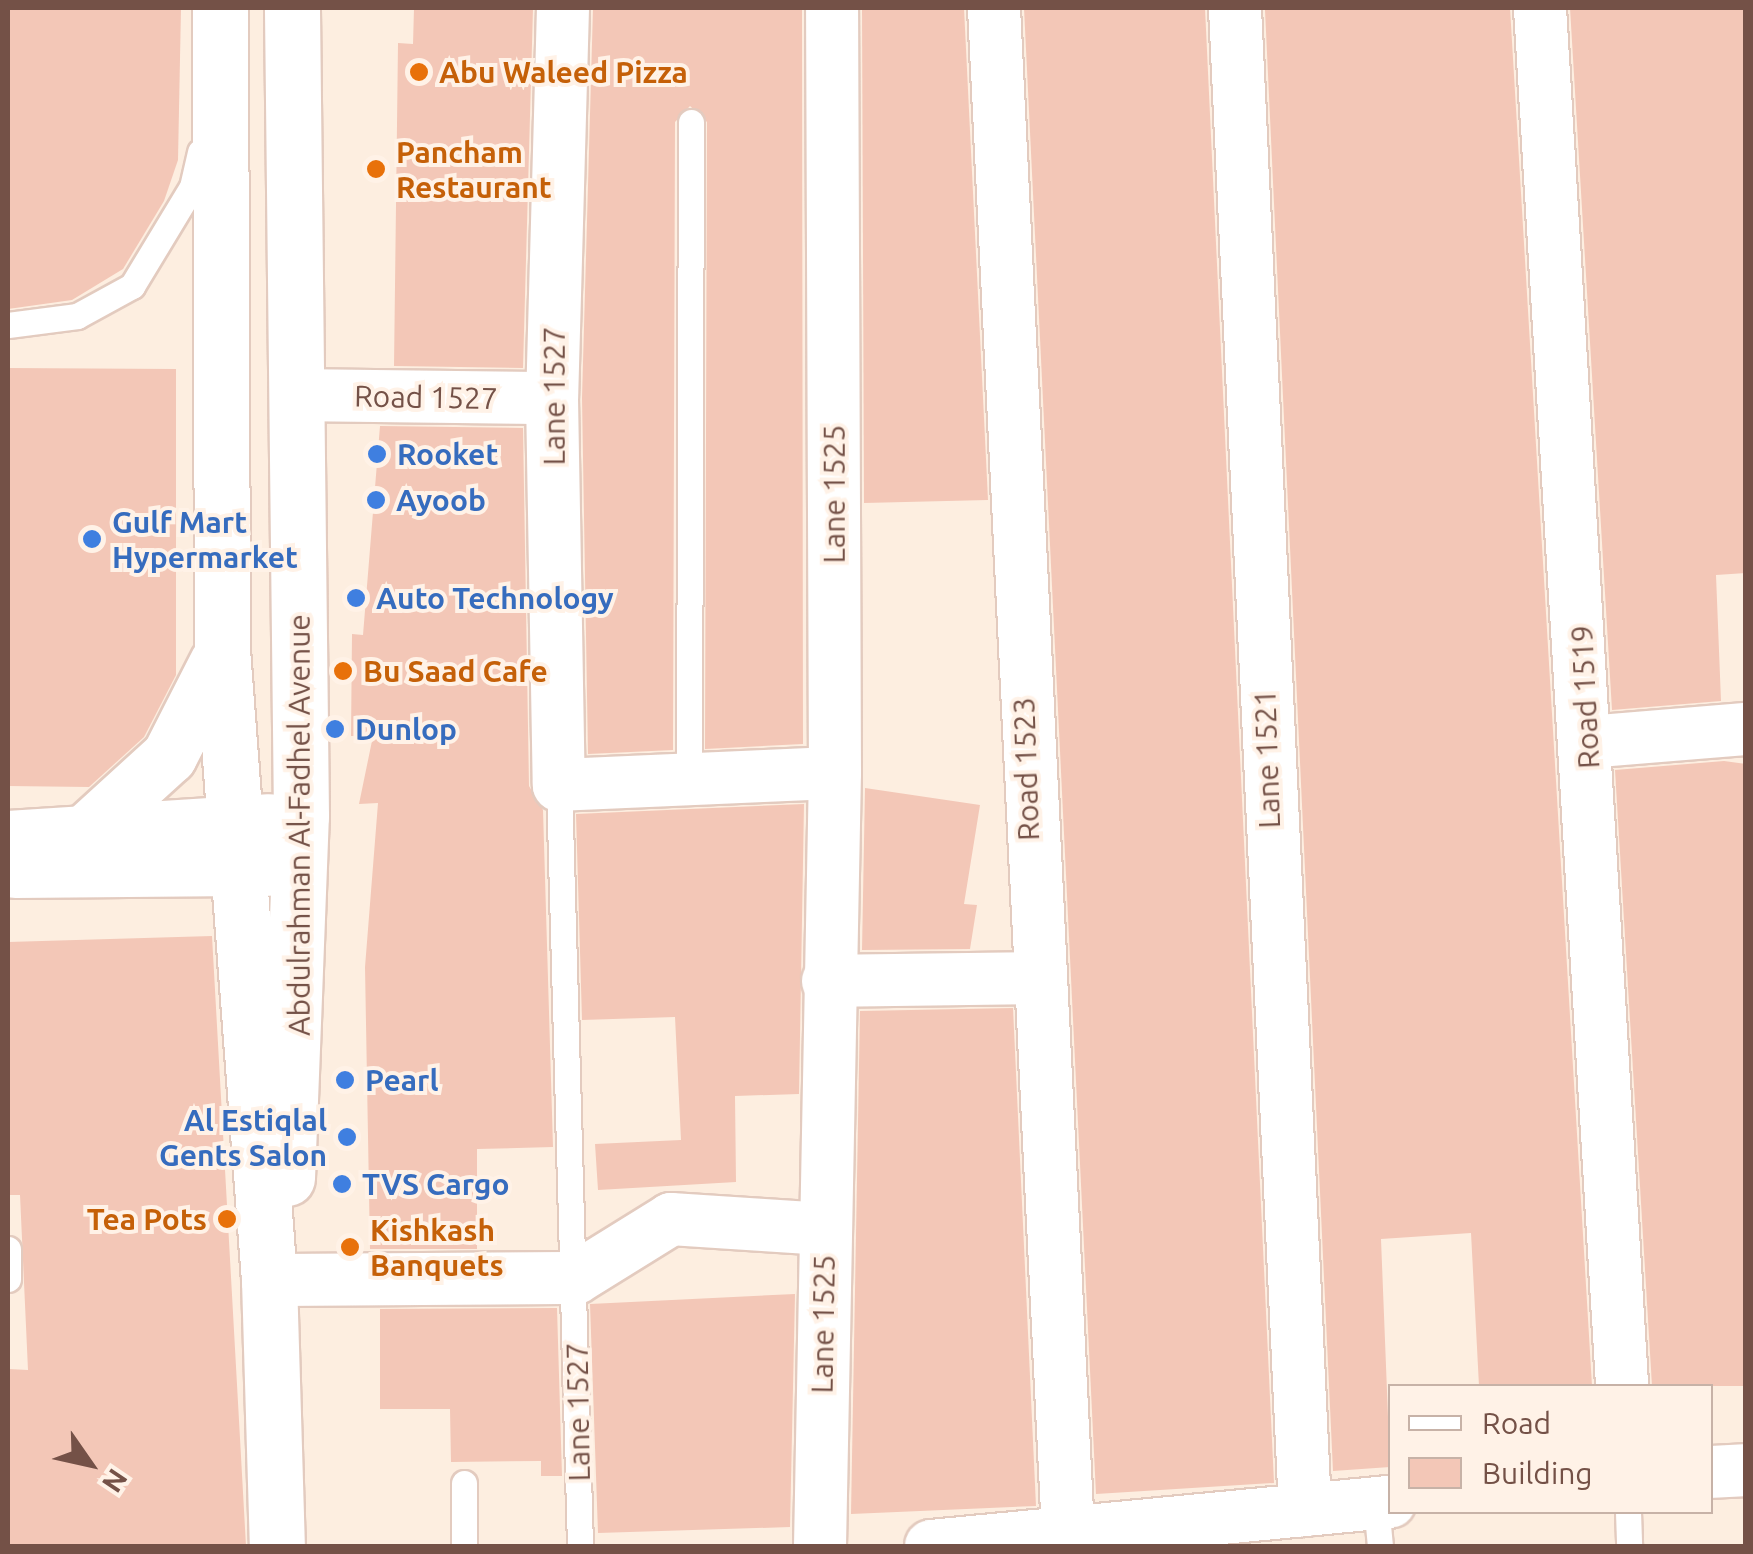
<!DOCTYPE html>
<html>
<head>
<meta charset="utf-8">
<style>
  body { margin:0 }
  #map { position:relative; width:1753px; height:1554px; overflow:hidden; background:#fdeee0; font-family:Ubuntu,sans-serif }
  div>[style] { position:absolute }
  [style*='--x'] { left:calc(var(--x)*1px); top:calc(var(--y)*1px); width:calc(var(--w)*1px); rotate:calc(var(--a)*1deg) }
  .building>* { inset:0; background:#f3c7b7 }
  .roads { filter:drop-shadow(2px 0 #e3cbbf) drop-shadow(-2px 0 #e3cbbf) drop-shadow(0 2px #e3cbbf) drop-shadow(0 -2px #e3cbbf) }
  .service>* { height:25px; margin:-12.5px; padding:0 12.5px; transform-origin:12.5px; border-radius:12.5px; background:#fff }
  .minor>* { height:52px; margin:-26px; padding:0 26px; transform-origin:26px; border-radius:26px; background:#fff }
  .tertiary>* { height:55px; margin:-27.5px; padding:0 27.5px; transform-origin:27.5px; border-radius:27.5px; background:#fff }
  .dots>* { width:28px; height:28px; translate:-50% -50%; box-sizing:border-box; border:5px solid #fff2e7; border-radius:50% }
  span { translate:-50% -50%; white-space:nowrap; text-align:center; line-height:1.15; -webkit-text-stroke:8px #fff2e7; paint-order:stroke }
  .food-label { font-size:30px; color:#c56008; font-weight:700 }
  .left { translate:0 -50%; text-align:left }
  .right { translate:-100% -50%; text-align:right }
  .street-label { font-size:30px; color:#745147 }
  .shop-label { font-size:30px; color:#366cbe; font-weight:700 }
  .frame { position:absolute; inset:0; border:10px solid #745147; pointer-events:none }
  .legend { position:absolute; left:1388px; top:1384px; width:325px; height:130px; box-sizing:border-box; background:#fff2e7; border:2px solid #c7b2a7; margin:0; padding:12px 18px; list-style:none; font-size:30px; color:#745147 }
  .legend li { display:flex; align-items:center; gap:20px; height:50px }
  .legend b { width:50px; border:2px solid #c7b2a7 }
  .north { position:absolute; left:40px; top:1414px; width:100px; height:100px; -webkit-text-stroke:8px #fff2e7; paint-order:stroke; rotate:124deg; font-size:28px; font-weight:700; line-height:40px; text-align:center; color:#745147 }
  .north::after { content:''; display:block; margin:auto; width:35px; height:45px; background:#745147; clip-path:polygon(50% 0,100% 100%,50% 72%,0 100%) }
</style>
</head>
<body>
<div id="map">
  <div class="building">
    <i style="clip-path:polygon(8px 8px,181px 8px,178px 160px,164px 201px,123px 269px,72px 300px,8px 309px)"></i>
    <i style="clip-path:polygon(414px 8px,533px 8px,523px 368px,394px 366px,398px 43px,413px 44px)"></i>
    <i style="clip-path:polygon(593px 8px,802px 8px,803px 744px,705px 749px,707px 122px,690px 106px,675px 122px,673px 750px,588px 754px,582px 398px)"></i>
    <i style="clip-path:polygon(862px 8px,964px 8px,988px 500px,864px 503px)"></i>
    <i style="clip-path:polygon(1024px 8px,1205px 8px,1274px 1483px,1096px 1494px)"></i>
    <i style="clip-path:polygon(1510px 8px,1592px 1386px,1479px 1386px,1471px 1233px,1381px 1239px,1390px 1467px,1333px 1471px,1265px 10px)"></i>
    <i style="clip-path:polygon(1570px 8px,1746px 8px,1746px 573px,1716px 575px,1721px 701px,1612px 710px)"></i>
    <i style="clip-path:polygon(8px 368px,176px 369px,176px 675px,144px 737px,89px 787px,8px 786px)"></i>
    <i style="clip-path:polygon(380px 426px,523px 428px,529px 786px,543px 810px,553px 1147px,477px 1149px,477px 1249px,370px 1249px,365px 967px,378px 803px,359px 804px,373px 736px,351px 736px,352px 634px,363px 635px)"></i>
    <i style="clip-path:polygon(1724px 761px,1746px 764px,1746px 1386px,1652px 1386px,1615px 770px)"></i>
    <i style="clip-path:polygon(865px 788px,980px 805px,964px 904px,977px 905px,970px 949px,862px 950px)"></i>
    <i style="clip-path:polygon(804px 804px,799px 1094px,735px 1096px,736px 1182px,598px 1190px,595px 1144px,681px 1140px,675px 1017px,582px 1020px,576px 814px)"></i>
    <i style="clip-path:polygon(212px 936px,246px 1546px,8px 1546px,8px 1369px,28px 1370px,20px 1195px,8px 1195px,8px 942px)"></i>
    <i style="clip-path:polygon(1013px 1008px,1036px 1506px,851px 1514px,860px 1011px)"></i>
    <i style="clip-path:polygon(795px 1294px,790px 1527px,598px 1533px,590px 1304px)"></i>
    <i style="clip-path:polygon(557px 1308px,562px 1476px,541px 1476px,541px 1461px,451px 1462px,450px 1409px,380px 1409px,380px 1309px)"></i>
  </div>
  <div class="roads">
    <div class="service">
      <i style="--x:8;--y:325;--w:70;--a:-7.4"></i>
      <i style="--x:77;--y:316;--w:63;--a:-28.6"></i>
      <i style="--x:132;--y:286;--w:116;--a:-58.8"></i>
      <i style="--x:192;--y:187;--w:36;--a:-77"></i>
      <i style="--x:689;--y:781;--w:659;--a:-89.83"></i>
      <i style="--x:559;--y:785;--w:761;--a:88.42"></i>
      <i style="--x:8;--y:1249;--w:30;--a:90"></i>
      <i style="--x:464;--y:1483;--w:63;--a:90"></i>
      <i style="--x:1376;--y:1504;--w:42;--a:84.6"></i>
      <i style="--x:1628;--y:1512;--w:34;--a:88"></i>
    </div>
    <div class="minor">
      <i style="--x:563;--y:8;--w:390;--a:91.6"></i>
      <i style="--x:552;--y:398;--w:387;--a:89"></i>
      <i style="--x:559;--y:785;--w:276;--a:-2.5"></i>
      <i style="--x:994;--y:8;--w:1525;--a:87.22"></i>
      <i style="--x:1235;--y:8;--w:1504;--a:87.33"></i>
      <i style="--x:1540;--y:8;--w:1380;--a:86.59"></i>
      <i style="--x:299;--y:395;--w:253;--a:0.7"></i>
      <i style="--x:1587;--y:742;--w:160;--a:-4.7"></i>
      <i style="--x:828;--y:981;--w:207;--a:-0.8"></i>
      <i style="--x:269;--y:1280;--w:307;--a:-0.4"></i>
      <i style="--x:576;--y:1278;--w:112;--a:-31.8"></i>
      <i style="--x:671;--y:1219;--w:154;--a:3.7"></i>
      <i style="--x:1710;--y:1472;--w:36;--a:-3"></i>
      <i style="--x:820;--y:1546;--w:773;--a:-88.89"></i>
      <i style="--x:835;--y:773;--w:765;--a:-90.22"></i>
      <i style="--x:931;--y:1546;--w:461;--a:-5.5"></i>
    </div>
    <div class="tertiary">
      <i style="--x:220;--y:8;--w:642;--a:89.82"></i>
      <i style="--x:222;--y:650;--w:632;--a:85.73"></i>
      <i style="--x:269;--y:1280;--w:266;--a:88.3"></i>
      <i style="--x:81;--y:836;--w:119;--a:-42.3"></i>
      <i style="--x:169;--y:756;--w:106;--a:-62.9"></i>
      <i style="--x:8;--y:838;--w:261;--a:-3.7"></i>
      <i style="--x:15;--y:870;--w:254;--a:-0.5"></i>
      <i style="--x:287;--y:1178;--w:362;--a:-87.8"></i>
      <i style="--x:301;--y:816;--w:808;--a:-90.64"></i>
    </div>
  </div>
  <div class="dots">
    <i style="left:419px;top:72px;background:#e8710a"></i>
    <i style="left:376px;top:169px;background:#e8710a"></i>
    <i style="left:377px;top:454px;background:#3f7fe0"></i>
    <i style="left:376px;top:500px;background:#3f7fe0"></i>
    <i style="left:92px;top:539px;background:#3f7fe0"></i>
    <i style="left:356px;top:598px;background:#3f7fe0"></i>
    <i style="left:343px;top:671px;background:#e8710a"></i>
    <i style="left:335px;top:729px;background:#3f7fe0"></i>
    <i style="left:345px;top:1080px;background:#3f7fe0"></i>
    <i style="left:347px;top:1137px;background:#3f7fe0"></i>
    <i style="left:342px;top:1184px;background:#3f7fe0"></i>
    <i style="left:227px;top:1219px;background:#e8710a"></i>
    <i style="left:350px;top:1247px;background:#e8710a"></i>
  </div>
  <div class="food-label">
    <span class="left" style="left:439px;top:72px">Abu Waleed Pizza</span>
    <span class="left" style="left:396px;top:169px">Pancham<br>Restaurant</span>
    <span class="left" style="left:363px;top:671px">Bu Saad Cafe</span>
    <span class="right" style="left:207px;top:1219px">Tea Pots</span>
    <span class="left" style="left:370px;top:1247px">Kishkash<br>Banquets</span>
  </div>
  <div class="street-label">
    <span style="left:554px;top:396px;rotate:-90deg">Lane 1527</span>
    <span style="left:426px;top:397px;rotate:1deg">Road 1527</span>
    <span style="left:834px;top:494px;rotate:-90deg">Lane 1525</span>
    <span style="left:1585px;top:697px;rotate:-93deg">Road 1519</span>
    <span style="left:1267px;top:759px;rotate:-92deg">Lane 1521</span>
    <span style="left:1026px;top:769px;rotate:-92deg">Road 1523</span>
    <span style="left:299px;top:825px;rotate:-90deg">Abdulrahman Al-Fadhel Avenue</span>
    <span style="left:823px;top:1324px;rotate:-89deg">Lane 1525</span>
    <span style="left:578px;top:1412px;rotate:-91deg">Lane 1527</span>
  </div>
  <div class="shop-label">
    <span class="left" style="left:397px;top:454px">Rooket</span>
    <span class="left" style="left:396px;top:500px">Ayoob</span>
    <span class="left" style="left:112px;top:539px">Gulf Mart<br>Hypermarket</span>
    <span class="left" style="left:376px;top:598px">Auto Technology</span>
    <span class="left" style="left:355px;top:729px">Dunlop</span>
    <span class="left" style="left:365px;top:1080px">Pearl</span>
    <span class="right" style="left:327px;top:1137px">Al Estiqlal<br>Gents Salon</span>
    <span class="left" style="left:362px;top:1184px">TVS Cargo</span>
  </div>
  <div class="frame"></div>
  <ul class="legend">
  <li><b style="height:12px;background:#fff"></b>Road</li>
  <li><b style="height:28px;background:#f3c7b7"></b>Building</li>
  </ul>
  <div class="north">N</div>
</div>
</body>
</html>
